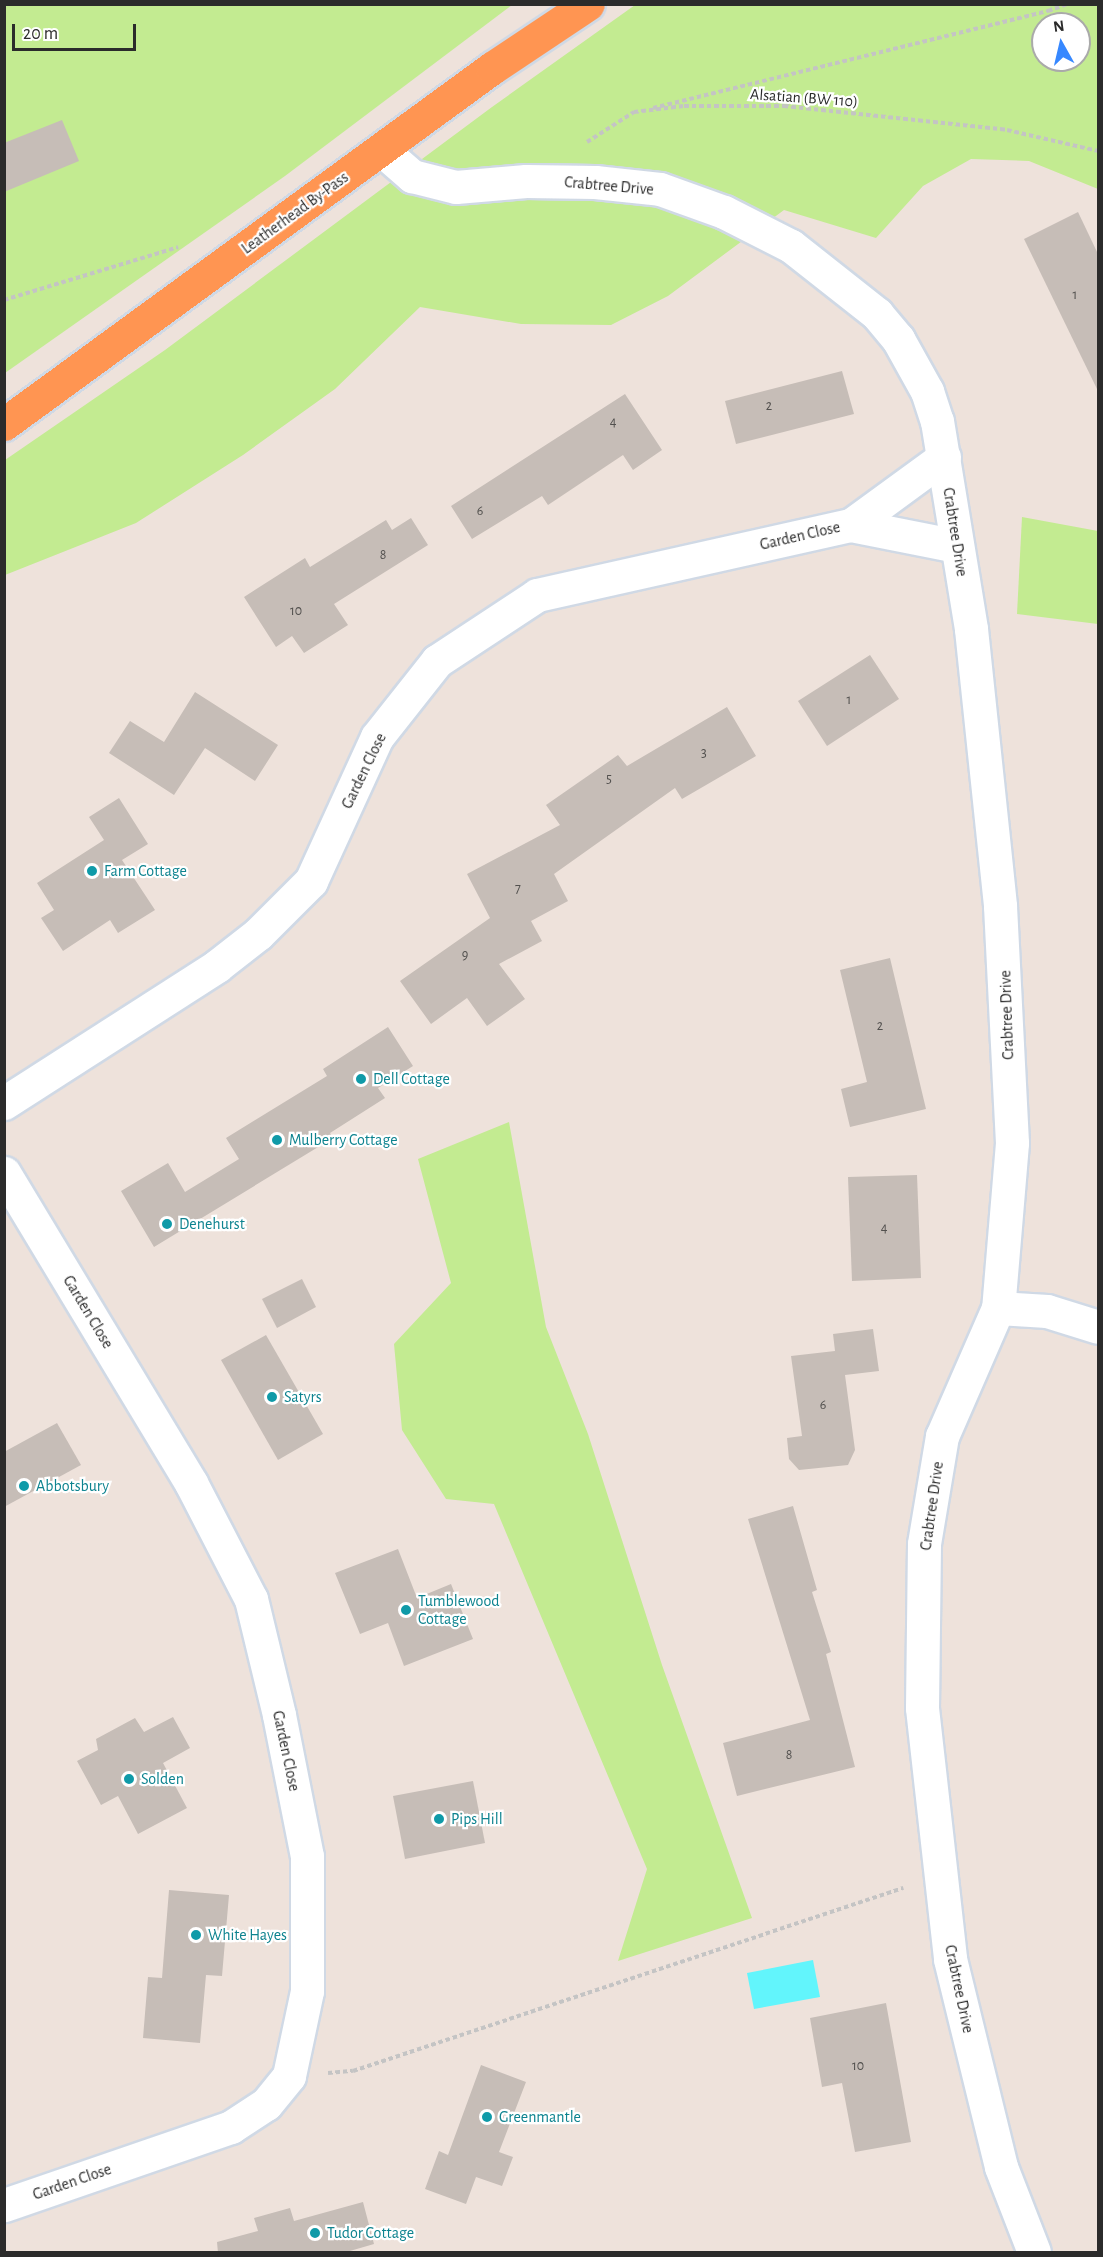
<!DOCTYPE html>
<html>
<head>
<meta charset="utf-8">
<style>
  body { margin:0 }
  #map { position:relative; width:1103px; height:2257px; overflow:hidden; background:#eee2db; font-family:"Alegreya Sans",sans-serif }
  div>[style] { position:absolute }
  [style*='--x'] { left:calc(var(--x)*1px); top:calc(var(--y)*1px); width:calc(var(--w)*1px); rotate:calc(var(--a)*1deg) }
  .green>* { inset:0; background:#c3eb91 }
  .water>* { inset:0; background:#62f5fc }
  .building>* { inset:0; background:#c6bdb7 }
  .path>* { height:4px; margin-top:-2px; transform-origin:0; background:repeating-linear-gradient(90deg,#c4c4c4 0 4.5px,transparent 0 7.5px) }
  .roads { filter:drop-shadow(2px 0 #d0d9e5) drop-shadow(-2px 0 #d0d9e5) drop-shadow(0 2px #d0d9e5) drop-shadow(0 -2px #d0d9e5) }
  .minor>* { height:33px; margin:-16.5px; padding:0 16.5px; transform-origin:16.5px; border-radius:16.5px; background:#fff }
  .trunk>* { height:33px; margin:-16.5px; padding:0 16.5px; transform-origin:16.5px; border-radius:16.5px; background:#ff9552 }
  .dots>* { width:16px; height:16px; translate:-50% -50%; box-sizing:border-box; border:3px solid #fff; border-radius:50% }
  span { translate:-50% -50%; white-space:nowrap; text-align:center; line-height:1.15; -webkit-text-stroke:4.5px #fff; paint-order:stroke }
  .number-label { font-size:14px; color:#52504e }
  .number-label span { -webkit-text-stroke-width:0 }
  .street-label { font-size:16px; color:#2b2b2b }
  .culture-label { font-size:16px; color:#0d838f }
  .left { translate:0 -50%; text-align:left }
  .frame { position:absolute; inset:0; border:6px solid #2b2b2b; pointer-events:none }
  .north { position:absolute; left:1031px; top:12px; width:60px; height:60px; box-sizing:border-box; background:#fff; border:2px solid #aaa; border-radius:50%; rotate:352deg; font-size:16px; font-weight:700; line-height:24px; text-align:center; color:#2b2b2b }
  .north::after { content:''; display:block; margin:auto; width:21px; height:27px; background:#3788ff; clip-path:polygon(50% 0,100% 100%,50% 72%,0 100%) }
  .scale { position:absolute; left:12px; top:24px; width:124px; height:27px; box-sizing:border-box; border:3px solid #2b2b2b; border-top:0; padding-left:8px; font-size:18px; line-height:21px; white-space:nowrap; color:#2b2b2b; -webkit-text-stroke:4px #fff; paint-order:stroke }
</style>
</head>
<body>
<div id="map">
  <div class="green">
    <i style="clip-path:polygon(4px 5px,512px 5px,285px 176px,5px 373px)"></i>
    <i style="clip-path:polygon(evenodd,635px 5px,1098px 5px,1098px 189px,1029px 161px,971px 159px,923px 186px,876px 238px,784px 210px,668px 296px,611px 325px,521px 324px,420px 307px,335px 389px,243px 455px,136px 523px,5px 575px,5px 460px,165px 350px,492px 107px,635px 5px,1043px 24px,1079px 24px,1079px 60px,1043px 60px,1043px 24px)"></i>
    <i style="clip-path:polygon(1022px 517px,1098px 531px,1098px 624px,1017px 614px)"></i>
    <i style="clip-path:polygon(509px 1122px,546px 1327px,588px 1434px,662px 1665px,752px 1918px,618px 1961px,647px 1869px,494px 1504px,446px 1499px,402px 1430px,394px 1344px,451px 1283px,418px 1159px)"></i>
  </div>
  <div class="water">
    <i style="clip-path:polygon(813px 1960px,820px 1997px,754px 2009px,747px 1973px)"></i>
  </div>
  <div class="building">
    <i style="clip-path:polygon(62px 120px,79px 161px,4px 192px,4px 143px)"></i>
    <i style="clip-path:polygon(1078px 212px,1098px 254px,1098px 391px,1024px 239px)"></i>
    <i style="clip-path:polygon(842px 371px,854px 414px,736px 444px,725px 401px)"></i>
    <i style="clip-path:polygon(625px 394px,662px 450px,633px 470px,623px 455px,548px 505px,542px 496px,472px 539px,451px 506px)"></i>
    <i style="clip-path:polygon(411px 518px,428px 545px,334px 604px,348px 625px,304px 653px,292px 636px,276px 647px,244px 597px,305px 558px,310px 567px,386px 520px,392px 530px)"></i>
    <i style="clip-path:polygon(870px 655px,899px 699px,827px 746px,798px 701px)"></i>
    <i style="clip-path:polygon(195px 692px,278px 745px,255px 781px,205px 748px,174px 795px,109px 753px,130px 721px,164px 742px)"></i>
    <i style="clip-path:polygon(727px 707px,756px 756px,682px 799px,675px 788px,554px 874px,568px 901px,531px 921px,542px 941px,499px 964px,525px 999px,487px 1026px,467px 998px,431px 1024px,400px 981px,490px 918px,467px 874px,560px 825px,546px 805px,618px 755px,627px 766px)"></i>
    <i style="clip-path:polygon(119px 798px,148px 844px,122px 860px,155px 910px,118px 933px,110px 920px,63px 951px,41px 918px,54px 910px,37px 883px,104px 840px,89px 817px)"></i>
    <i style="clip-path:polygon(890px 958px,926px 1109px,850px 1127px,841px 1089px,867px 1082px,840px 970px)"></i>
    <i style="clip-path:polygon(388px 1027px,413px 1066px,378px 1088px,385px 1098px,330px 1133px,333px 1138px,154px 1247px,121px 1191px,168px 1163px,185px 1192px,239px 1159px,226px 1138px,327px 1076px,323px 1069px)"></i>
    <i style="clip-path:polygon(917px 1175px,921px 1278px,852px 1281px,848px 1177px)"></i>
    <i style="clip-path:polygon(302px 1279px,316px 1307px,277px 1328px,262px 1299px)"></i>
    <i style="clip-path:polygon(873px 1329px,879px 1371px,845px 1375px,855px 1450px,848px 1465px,799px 1470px,789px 1459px,787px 1438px,802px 1436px,791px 1356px,835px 1351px,833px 1334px)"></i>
    <i style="clip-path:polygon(266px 1335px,323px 1434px,278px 1460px,221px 1360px)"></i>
    <i style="clip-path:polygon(57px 1423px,81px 1465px,4px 1507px,4px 1452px)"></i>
    <i style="clip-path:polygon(793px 1506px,817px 1590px,812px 1592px,831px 1652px,826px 1654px,855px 1767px,737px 1796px,723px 1743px,810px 1720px,748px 1519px)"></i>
    <i style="clip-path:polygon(398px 1549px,417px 1598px,451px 1584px,473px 1639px,404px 1666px,388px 1623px,360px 1634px,335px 1573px)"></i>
    <i style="clip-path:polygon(173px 1717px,190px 1748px,163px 1763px,187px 1808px,138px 1834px,118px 1796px,101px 1805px,77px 1761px,98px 1750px,96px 1739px,135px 1718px,144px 1732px)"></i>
    <i style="clip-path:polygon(473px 1781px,485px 1843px,405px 1859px,393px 1796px)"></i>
    <i style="clip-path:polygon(169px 1890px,229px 1895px,222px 1976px,206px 1975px,200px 2043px,143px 2038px,148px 1977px,162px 1978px)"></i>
    <i style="clip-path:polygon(886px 2003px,911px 2142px,855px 2152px,842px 2083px,822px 2087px,810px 2018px)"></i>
    <i style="clip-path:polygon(481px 2065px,526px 2082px,499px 2152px,513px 2157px,502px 2186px,476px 2177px,466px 2204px,425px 2189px,439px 2151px,448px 2155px)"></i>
    <i style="clip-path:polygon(363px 2202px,374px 2244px,343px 2253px,218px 2253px,217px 2242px,258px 2231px,254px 2218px,290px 2208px,294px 2221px)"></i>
  </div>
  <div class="path">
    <i style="--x:653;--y:108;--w:407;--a:-13.8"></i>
    <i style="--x:1048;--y:11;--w:20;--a:-20"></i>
    <i style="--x:587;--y:142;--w:56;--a:-32.6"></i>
    <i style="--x:634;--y:112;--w:50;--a:-6.8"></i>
    <i style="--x:684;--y:106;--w:100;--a:0"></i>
    <i style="--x:784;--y:106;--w:224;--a:6.1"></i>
    <i style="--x:1007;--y:130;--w:93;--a:13"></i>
    <i style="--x:4;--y:300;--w:182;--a:-16.9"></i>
    <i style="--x:328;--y:2073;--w:25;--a:-5"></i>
    <i style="--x:353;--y:2071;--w:580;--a:-18.4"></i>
  </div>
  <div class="roads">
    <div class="minor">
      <i style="--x:382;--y:150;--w:40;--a:41"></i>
      <i style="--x:412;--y:176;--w:45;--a:14"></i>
      <i style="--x:456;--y:187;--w:70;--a:-4.9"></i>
      <i style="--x:526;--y:181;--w:69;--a:0.8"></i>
      <i style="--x:595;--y:182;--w:65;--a:6.1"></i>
      <i style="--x:660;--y:189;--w:68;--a:19.8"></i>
      <i style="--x:724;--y:212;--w:75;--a:26.9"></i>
      <i style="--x:791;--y:246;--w:110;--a:38.3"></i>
      <i style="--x:877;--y:314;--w:33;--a:50"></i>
      <i style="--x:898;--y:339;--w:60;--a:60.9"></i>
      <i style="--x:927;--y:391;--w:32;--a:72"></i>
      <i style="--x:937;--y:421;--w:211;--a:80.7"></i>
      <i style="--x:971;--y:629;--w:279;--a:84"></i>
      <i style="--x:1000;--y:906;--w:237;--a:87.1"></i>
      <i style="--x:1012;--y:1143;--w:166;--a:94.8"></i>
      <i style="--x:998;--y:1308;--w:140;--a:113.6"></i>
      <i style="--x:942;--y:1436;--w:109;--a:99.5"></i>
      <i style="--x:924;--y:1544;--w:164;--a:90.7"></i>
      <i style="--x:922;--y:1708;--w:253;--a:83.6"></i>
      <i style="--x:950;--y:1959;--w:214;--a:76.2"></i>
      <i style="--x:1001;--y:2167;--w:91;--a:68.8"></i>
      <i style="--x:944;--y:457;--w:115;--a:143.8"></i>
      <i style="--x:851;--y:525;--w:108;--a:11.2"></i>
      <i style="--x:4;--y:1103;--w:253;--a:-32.7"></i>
      <i style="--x:217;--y:966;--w:52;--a:-38"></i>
      <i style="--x:258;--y:934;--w:75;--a:-45"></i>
      <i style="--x:311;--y:881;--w:158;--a:-65.4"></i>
      <i style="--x:377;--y:737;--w:97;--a:-51.7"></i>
      <i style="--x:437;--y:661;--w:120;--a:-33.4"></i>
      <i style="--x:537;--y:595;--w:322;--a:-12.6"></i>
      <i style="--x:4;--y:1173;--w:362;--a:58.9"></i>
      <i style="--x:191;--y:1483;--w:131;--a:62.7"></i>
      <i style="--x:251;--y:1599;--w:119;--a:76.4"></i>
      <i style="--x:279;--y:1715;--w:144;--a:78.8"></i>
      <i style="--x:307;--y:1856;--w:135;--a:90"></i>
      <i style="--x:307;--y:1991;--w:87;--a:102"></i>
      <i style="--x:289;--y:2076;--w:36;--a:129"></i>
      <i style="--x:266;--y:2104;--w:42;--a:146.7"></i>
      <i style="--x:231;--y:2127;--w:240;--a:161"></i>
      <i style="--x:998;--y:1308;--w:49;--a:3.5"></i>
      <i style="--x:1047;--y:1311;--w:53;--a:17.4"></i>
    </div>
    <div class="trunk">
      <i style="--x:4;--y:424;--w:604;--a:-36.11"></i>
      <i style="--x:492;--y:68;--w:115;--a:-33.7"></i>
    </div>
  </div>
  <div class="dots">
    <i style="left:92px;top:871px;background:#0f9aa8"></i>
    <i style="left:361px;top:1079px;background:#0f9aa8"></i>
    <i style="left:277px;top:1140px;background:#0f9aa8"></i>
    <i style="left:167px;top:1224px;background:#0f9aa8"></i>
    <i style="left:272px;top:1397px;background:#0f9aa8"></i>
    <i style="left:24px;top:1486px;background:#0f9aa8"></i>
    <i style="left:406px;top:1610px;background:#0f9aa8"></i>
    <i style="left:129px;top:1779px;background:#0f9aa8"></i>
    <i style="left:439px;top:1819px;background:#0f9aa8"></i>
    <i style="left:196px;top:1935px;background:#0f9aa8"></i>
    <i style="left:487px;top:2117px;background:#0f9aa8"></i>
    <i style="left:315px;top:2233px;background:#0f9aa8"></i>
  </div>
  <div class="number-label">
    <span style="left:1075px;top:295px">1</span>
    <span style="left:769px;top:406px">2</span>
    <span style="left:613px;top:422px">4</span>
    <span style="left:480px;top:511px">6</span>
    <span style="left:383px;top:555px">8</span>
    <span style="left:296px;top:611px">10</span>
    <span style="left:849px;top:700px">1</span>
    <span style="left:704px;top:753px">3</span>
    <span style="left:609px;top:779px">5</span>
    <span style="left:518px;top:888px">7</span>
    <span style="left:465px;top:955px">9</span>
    <span style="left:880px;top:1026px">2</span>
    <span style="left:884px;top:1228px">4</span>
    <span style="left:823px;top:1405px">6</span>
    <span style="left:789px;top:1755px">8</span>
    <span style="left:858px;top:2066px">10</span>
  </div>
  <div class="street-label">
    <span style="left:804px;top:98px;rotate:4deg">Alsatian (BW 110)</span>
    <span style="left:609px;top:186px;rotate:5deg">Crabtree Drive</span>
    <span style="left:295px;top:213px;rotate:-36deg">Leatherhead By-Pass</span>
    <span style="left:955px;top:532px;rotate:81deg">Crabtree Drive</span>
    <span style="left:800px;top:536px;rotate:-13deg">Garden Close</span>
    <span style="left:364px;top:771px;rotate:-64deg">Garden Close</span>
    <span style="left:1007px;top:1015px;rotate:-92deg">Crabtree Drive</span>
    <span style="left:88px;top:1312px;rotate:59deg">Garden Close</span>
    <span style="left:932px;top:1506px;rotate:-82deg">Crabtree Drive</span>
    <span style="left:286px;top:1751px;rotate:78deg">Garden Close</span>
    <span style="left:959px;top:1989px;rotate:78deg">Crabtree Drive</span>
    <span style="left:72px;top:2182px;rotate:-19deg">Garden Close</span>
  </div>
  <div class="culture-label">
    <span class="left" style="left:104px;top:871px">Farm Cottage</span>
    <span class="left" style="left:373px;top:1079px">Dell Cottage</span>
    <span class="left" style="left:289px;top:1140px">Mulberry Cottage</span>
    <span class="left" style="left:179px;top:1224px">Denehurst</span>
    <span class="left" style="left:284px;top:1397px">Satyrs</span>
    <span class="left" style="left:36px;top:1486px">Abbotsbury</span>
    <span class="left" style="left:418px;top:1610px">Tumblewood<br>Cottage</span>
    <span class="left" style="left:141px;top:1779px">Solden</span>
    <span class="left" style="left:451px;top:1819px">Pips Hill</span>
    <span class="left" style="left:208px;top:1935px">White Hayes</span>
    <span class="left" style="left:499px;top:2117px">Greenmantle</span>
    <span class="left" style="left:327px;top:2233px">Tudor Cottage</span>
  </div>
  <div class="frame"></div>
  <div class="north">N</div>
  <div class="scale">20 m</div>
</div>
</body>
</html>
